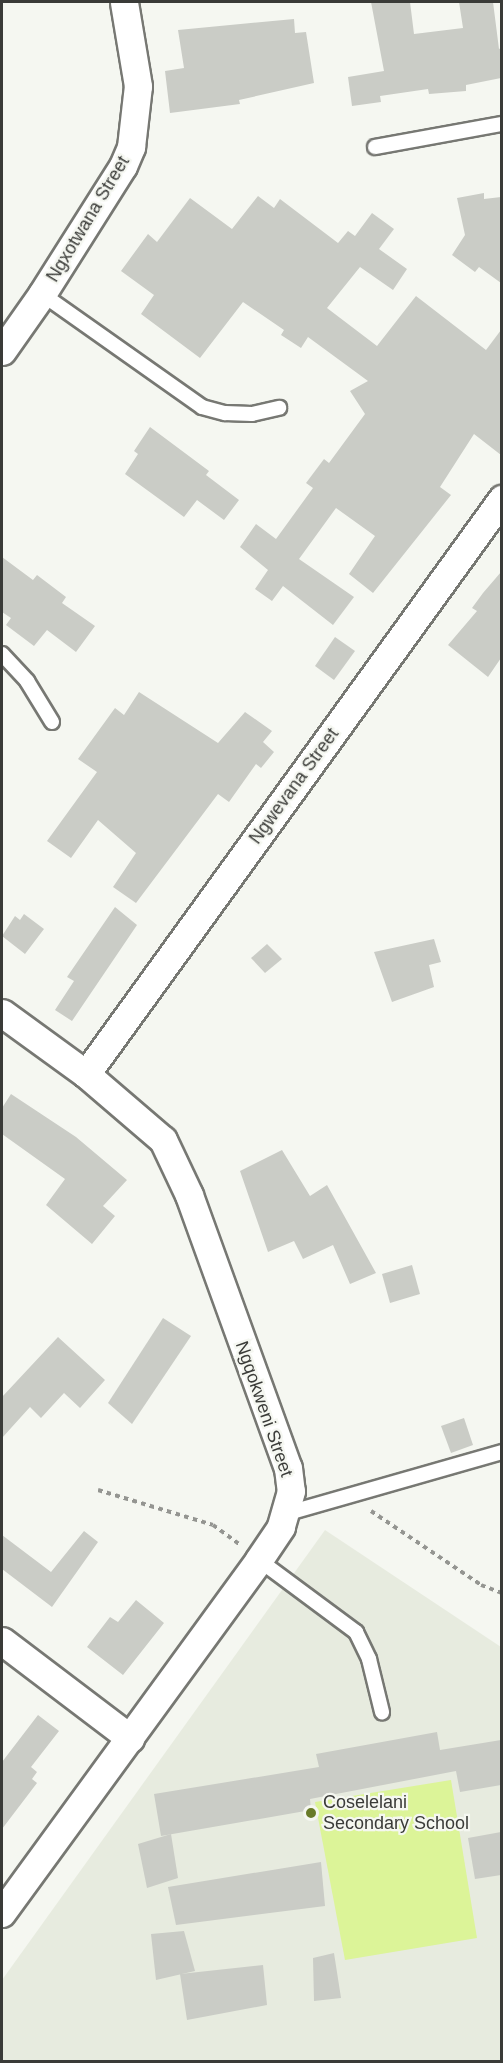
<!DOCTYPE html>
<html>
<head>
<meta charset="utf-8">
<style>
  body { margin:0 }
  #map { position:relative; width:503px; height:2063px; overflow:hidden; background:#f5f7f1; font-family:Arial,sans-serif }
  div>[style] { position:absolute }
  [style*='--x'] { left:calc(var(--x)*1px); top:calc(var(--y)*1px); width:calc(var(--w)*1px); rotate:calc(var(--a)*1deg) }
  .built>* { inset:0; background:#e7ebdf }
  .green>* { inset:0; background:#dcf498 }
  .building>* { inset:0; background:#caccc6 }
  .path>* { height:4px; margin-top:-2px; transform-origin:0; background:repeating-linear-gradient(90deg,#949591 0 4.5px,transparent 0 9px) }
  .roads { filter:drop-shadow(2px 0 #777873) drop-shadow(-2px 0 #777873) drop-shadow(0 2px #777873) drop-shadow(0 -2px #777873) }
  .lane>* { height:14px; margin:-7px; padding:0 7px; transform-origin:7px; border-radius:7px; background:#fff }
  .street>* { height:27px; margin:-13.5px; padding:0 13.5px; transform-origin:13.5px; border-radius:13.5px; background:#fff }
  .dots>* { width:16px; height:16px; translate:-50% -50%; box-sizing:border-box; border:3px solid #f5f7f1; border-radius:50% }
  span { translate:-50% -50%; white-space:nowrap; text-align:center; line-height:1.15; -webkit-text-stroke:4.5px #f5f7f1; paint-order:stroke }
  .street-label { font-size:18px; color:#3a3b38 }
  .poi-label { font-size:18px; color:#3a3b38 }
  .left { translate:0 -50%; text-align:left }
  .frame { position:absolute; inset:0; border:3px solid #3a3b38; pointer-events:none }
</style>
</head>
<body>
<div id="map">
  <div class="built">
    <i style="clip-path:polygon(325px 1530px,501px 1647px,501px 2061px,2px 2062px,2px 1980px)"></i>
  </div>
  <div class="green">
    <i style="clip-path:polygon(451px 1780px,477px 1938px,345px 1960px,315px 1802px)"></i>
  </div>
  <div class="building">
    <i style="clip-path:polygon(371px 2px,410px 2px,414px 34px,463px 28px,459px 2px,493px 2px,499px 49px,501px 48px,501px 78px,466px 85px,466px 91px,429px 94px,428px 89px,380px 96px,381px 102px,352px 106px,348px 77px,384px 71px)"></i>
    <i style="clip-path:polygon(294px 19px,295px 33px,306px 32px,314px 83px,239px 100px,240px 104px,170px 113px,165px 71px,184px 68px,178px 30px)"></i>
    <i style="clip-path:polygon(484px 193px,484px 199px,501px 197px,501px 283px,479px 267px,475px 272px,452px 255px,465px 235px,457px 198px)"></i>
    <i style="clip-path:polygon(258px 196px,274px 208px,280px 199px,338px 243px,348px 231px,355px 236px,372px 213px,394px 229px,379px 249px,407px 269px,393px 290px,360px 267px,327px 308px,377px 346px,416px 296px,486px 350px,501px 330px,501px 455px,474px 434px,440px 487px,451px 495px,373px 593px,349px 574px,375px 536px,336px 508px,299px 559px,354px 597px,333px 625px,283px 586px,272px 601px,255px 589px,268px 570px,240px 547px,256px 524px,276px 539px,313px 488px,306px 483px,324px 459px,329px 463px,365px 414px,350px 391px,368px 381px,308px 337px,301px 348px,281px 335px,284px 330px,243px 302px,200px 358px,141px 314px,154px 295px,121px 271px,148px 234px,157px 242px,190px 198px,232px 229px)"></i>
    <i style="clip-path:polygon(150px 427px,209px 471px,206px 475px,239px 500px,224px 520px,197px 500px,184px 517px,125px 474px,138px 454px,134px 451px)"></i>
    <i style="clip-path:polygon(2px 557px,33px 580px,37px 575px,66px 597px,62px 603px,95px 626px,76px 652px,47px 630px,34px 646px,6px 625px,11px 618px,2px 612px)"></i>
    <i style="clip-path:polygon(501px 572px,501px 658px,488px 677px,448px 645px,477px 611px,472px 608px,483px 593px)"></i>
    <i style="clip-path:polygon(335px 637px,355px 651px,334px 680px,315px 666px)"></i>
    <i style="clip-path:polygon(139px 692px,218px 743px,245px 712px,272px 731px,263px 742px,274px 752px,261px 768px,256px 764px,229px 802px,218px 794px,136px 903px,113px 887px,136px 853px,98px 820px,71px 858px,47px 841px,97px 772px,78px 759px,115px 708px,124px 715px)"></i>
    <i style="clip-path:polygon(115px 907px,137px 925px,72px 1021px,55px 1010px,74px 981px,67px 977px)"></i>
    <i style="clip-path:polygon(24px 914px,44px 929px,25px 954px,2px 936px,15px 916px,20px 920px)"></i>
    <i style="clip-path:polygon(434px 939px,441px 962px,429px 965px,434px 987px,392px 1002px,374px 952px)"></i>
    <i style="clip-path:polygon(267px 944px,282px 959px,265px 973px,251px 958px)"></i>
    <i style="clip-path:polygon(11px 1094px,76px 1137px,127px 1180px,103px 1206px,115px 1216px,92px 1244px,46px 1205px,65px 1179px,2px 1134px,2px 1108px)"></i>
    <i style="clip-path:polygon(282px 1150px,310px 1196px,327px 1185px,376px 1273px,350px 1284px,333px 1245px,303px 1259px,294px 1241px,268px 1252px,240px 1171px)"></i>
    <i style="clip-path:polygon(412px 1265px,420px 1294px,390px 1303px,382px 1274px)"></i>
    <i style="clip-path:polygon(163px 1318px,191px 1336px,132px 1424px,108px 1403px)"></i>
    <i style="clip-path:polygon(58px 1337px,105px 1380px,80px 1408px,64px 1393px,41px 1418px,30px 1407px,2px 1438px,2px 1397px)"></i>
    <i style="clip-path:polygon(464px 1418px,473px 1445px,451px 1453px,441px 1426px)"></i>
    <i style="clip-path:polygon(84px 1531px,98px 1542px,52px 1607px,2px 1569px,2px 1535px,51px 1572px)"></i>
    <i style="clip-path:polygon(136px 1600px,164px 1623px,123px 1675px,87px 1647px,110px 1617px,118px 1622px)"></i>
    <i style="clip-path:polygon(38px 1715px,59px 1731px,31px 1767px,37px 1772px,32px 1779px,37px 1783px,2px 1829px,2px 1762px)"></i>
    <i style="clip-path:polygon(437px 1732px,440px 1750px,501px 1740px,501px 1785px,460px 1792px,456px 1771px,310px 1799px,311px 1810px,161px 1836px,154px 1794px,319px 1767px,316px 1754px)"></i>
    <i style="clip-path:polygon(501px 1832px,501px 1875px,475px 1879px,468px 1838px)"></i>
    <i style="clip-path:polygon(171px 1834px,178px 1878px,147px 1888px,138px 1844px)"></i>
    <i style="clip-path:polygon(321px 1862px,325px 1906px,176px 1925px,168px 1887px)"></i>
    <i style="clip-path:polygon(184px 1931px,195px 1971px,156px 1980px,151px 1934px)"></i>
    <i style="clip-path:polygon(334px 1953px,341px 1998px,314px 2001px,313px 1958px)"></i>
    <i style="clip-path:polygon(263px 1965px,267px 2005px,187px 2020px,180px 1974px)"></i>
  </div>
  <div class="path">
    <i style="--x:98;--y:1490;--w:120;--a:16.9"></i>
    <i style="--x:213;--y:1525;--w:32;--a:36"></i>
    <i style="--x:371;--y:1511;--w:133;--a:33.9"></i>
    <i style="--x:481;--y:1585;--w:22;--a:21"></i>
  </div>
  <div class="roads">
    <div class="lane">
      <i style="--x:375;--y:147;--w:129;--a:-10.3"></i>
      <i style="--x:42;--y:294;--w:196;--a:35.2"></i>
      <i style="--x:202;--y:407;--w:24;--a:15"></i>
      <i style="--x:225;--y:413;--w:27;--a:2"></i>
      <i style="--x:252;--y:414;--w:28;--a:-13"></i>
      <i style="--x:2;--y:654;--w:37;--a:47"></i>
      <i style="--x:27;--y:681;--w:48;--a:58.6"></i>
      <i style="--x:288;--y:1513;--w:223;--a:-15.9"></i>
      <i style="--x:259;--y:1560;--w:121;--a:36.6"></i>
      <i style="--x:356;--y:1632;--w:30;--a:64"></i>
      <i style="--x:369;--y:1659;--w:55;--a:76.2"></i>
    </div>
    <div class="street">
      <i style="--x:2;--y:351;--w:70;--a:-54.9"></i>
      <i style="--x:42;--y:294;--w:151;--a:-57.7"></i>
      <i style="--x:123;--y:166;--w:21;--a:-67"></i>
      <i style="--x:131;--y:147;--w:61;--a:-83.5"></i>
      <i style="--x:138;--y:86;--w:85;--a:-99.5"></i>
      <i style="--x:2;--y:1013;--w:104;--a:36"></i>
      <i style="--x:86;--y:1074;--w:101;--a:40.6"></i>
      <i style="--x:163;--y:1140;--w:61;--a:64.7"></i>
      <i style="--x:189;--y:1195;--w:290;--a:70.1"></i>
      <i style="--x:288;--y:1468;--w:23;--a:83"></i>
      <i style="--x:291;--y:1491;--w:37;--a:106"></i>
      <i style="--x:281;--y:1527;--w:40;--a:124"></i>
      <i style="--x:259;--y:1560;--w:437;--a:126.1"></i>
      <i style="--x:86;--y:1074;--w:710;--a:-54.12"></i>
      <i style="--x:2;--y:1641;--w:161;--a:37.2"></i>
    </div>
  </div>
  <div class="dots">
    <i style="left:311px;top:1813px;background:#697b29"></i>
  </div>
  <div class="street-label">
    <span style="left:88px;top:219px;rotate:-59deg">Ngxotwana Street</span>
    <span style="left:294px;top:786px;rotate:-54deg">Ngwevana Street</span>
    <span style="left:264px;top:1409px;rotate:71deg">Ngqokweni Street</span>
  </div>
  <div class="poi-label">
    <span class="left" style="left:323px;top:1813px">Coselelani<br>Secondary School</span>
  </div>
  <div class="frame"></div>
</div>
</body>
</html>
